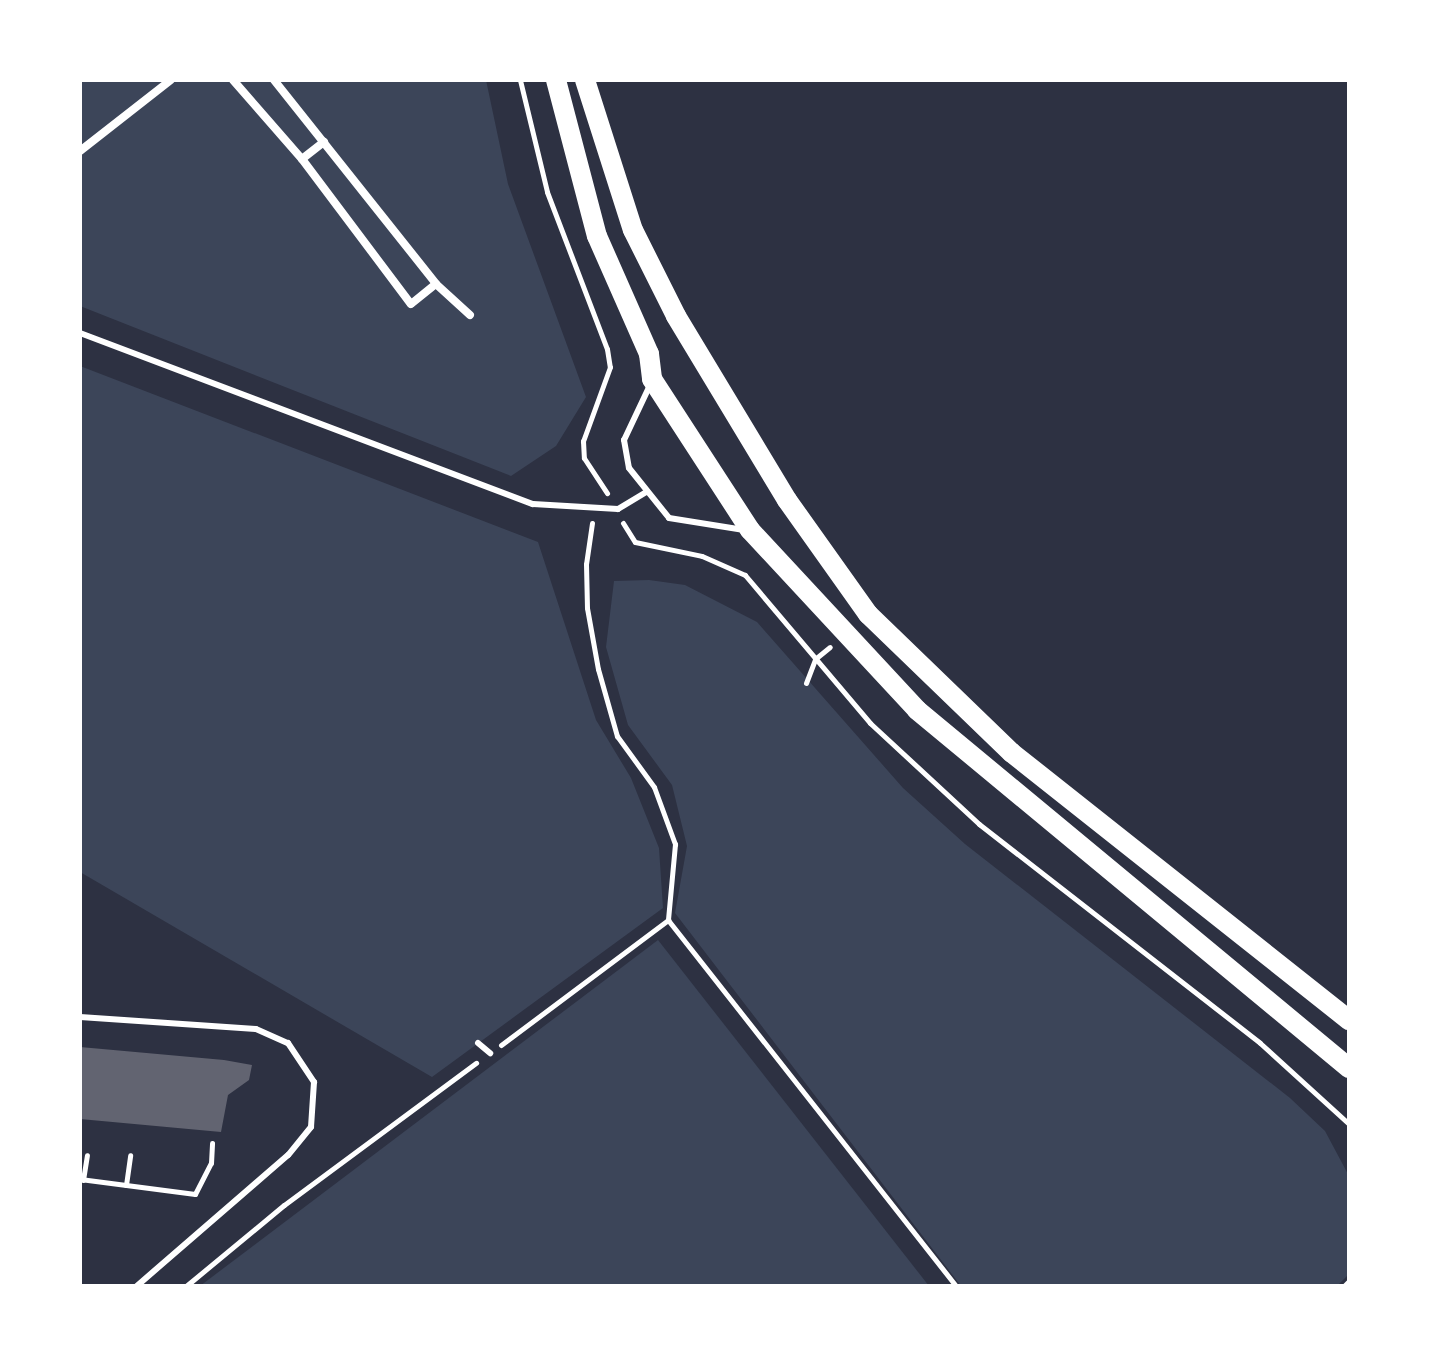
<!DOCTYPE html>
<html>
<head>
<meta charset="utf-8">
<style>
  body { margin:0 }
  #map { position:relative; width:1429px; height:1366px; overflow:hidden; background:#2d3142; font-family:Commissioner,sans-serif }
  div>[style] { position:absolute }
  .green>* { inset:0; background:#3c4559 }
  .building>* { inset:0; background:#626471 }
  .path>* { height:5px; margin:-2.5px; padding:0 2.5px; transform-origin:2.5px; border-radius:2.5px; background:#fff }
  .service>* { height:6px; margin:-3px; padding:0 3px; transform-origin:3px; border-radius:3px; background:#fff }
  .minor>* { height:8px; margin:-4px; padding:0 4px; transform-origin:4px; border-radius:4px; background:#fff }
  .primary>* { height:20px; margin:-10px; padding:0 10px; transform-origin:10px; border-radius:10px; background:#fff }
  span { translate:-50% -50%; white-space:nowrap; text-align:center; line-height:1.15; -webkit-text-stroke:6px #fff; paint-order:stroke }
  .frame { position:absolute; inset:0; border:82px solid #fff; pointer-events:none }
</style>
</head>
<body>
<div id="map">
  <div class="green">
    <i style="clip-path:polygon(80px 80px,486px 80px,508px 184px,586px 397px,556px 446px,511px 476px,80px 306px)"></i>
    <i style="clip-path:polygon(80px 366px,538px 542px,596px 720px,631px 778px,659px 848px,663px 908px,432px 1077px,80px 872px)"></i>
    <i style="clip-path:polygon(649px 580px,685px 585px,757px 622px,903px 788px,965px 844px,1290px 1098px,1325px 1131px,1349px 1176px,1349px 1274px,1337px 1286px,961px 1286px,675px 913px,687px 846px,672px 785px,628px 725px,606px 647px,614px 581px)"></i>
    <i style="clip-path:polygon(658px 940px,929px 1286px,200px 1286px)"></i>
  </div>
  <div class="building">
    <i style="clip-path:polygon(80px 1047px,224px 1060px,252px 1065px,249px 1080px,228px 1095px,221px 1132px,80px 1119px)"></i>
  </div>
  <div class="path">
    <i style="left:520px;top:80px;width:115px;rotate:76.4deg"></i>
    <i style="left:547px;top:192px;width:168px;rotate:69.1deg"></i>
    <i style="left:607px;top:349px;width:18px;rotate:81deg"></i>
    <i style="left:610px;top:367px;width:79px;rotate:110deg"></i>
    <i style="left:583px;top:441px;width:17px;rotate:87deg"></i>
    <i style="left:584px;top:458px;width:42px;rotate:56.7deg"></i>
    <i style="left:592px;top:523px;width:41px;rotate:98.3deg"></i>
    <i style="left:586px;top:564px;width:44px;rotate:88.7deg"></i>
    <i style="left:587px;top:608px;width:62px;rotate:79.8deg"></i>
    <i style="left:598px;top:669px;width:70px;rotate:74.2deg"></i>
    <i style="left:617px;top:736px;width:63px;rotate:54deg"></i>
    <i style="left:654px;top:787px;width:61px;rotate:69.8deg"></i>
    <i style="left:675px;top:844px;width:76px;rotate:95.3deg"></i>
    <i style="left:623px;top:523px;width:22px;rotate:58deg"></i>
    <i style="left:635px;top:542px;width:68px;rotate:11.8deg"></i>
    <i style="left:702px;top:556px;width:47px;rotate:23.8deg"></i>
    <i style="left:745px;top:575px;width:194px;rotate:49.8deg"></i>
    <i style="left:870px;top:723px;width:149px;rotate:42.8deg"></i>
    <i style="left:979px;top:824px;width:356px;rotate:37.9deg"></i>
    <i style="left:1260px;top:1043px;width:120px;rotate:42.3deg"></i>
    <i style="left:806px;top:683px;width:26px;rotate:-69deg"></i>
    <i style="left:815px;top:659px;width:19px;rotate:-39deg"></i>
    <i style="left:501px;top:1045px;width:209px;rotate:-36.8deg"></i>
    <i style="left:668px;top:920px;width:466px;rotate:51.8deg"></i>
    <i style="left:80px;top:1179px;width:116px;rotate:7.4deg"></i>
    <i style="left:195px;top:1194px;width:35px;rotate:-63deg"></i>
    <i style="left:211px;top:1163px;width:20px;rotate:-87deg"></i>
    <i style="left:83px;top:1180px;width:25px;rotate:-81deg"></i>
    <i style="left:126px;top:1185px;width:30px;rotate:-82deg"></i>
    <i style="left:186px;top:1286px;width:127px;rotate:-39.6deg"></i>
    <i style="left:284px;top:1205px;width:239px;rotate:-36.5deg"></i>
    <i style="left:1344px;top:1286px;width:7px;rotate:-45deg"></i>
  </div>
  <div class="service">
    <i style="left:80px;top:333px;width:484px;rotate:20.7deg"></i>
    <i style="left:533px;top:504px;width:85px;rotate:3.4deg"></i>
    <i style="left:618px;top:509px;width:33px;rotate:-31deg"></i>
    <i style="left:651px;top:383px;width:63px;rotate:115.3deg"></i>
    <i style="left:624px;top:440px;width:28px;rotate:80deg"></i>
    <i style="left:629px;top:468px;width:64px;rotate:51.3deg"></i>
    <i style="left:669px;top:518px;width:76px;rotate:9.1deg"></i>
    <i style="left:80px;top:1017px;width:176px;rotate:3.9deg"></i>
    <i style="left:256px;top:1029px;width:35px;rotate:24deg"></i>
    <i style="left:288px;top:1043px;width:47px;rotate:56.3deg"></i>
    <i style="left:314px;top:1082px;width:45px;rotate:93.8deg"></i>
    <i style="left:311px;top:1127px;width:36px;rotate:129deg"></i>
    <i style="left:288px;top:1155px;width:200px;rotate:139.1deg"></i>
    <i style="left:478px;top:1043px;width:16px;rotate:40deg"></i>
  </div>
  <div class="minor">
    <i style="left:233px;top:80px;width:105px;rotate:48.9deg"></i>
    <i style="left:302px;top:159px;width:181px;rotate:53.1deg"></i>
    <i style="left:411px;top:304px;width:32px;rotate:-39deg"></i>
    <i style="left:274px;top:80px;width:260px;rotate:51.5deg"></i>
    <i style="left:436px;top:284px;width:46px;rotate:42.4deg"></i>
    <i style="left:80px;top:151px;width:115px;rotate:-38deg"></i>
    <i style="left:302px;top:159px;width:28px;rotate:-38deg"></i>
  </div>
  <div class="primary">
    <i style="left:556px;top:80px;width:161px;rotate:75.3deg"></i>
    <i style="left:597px;top:236px;width:129px;rotate:66.2deg"></i>
    <i style="left:649px;top:354px;width:25px;rotate:83deg"></i>
    <i style="left:652px;top:379px;width:180px;rotate:57deg"></i>
    <i style="left:750px;top:530px;width:246px;rotate:47.1deg"></i>
    <i style="left:917px;top:710px;width:561px;rotate:39.65deg"></i>
    <i style="left:585px;top:80px;width:157px;rotate:72.3deg"></i>
    <i style="left:633px;top:230px;width:96px;rotate:63.4deg"></i>
    <i style="left:676px;top:316px;width:215px;rotate:58.9deg"></i>
    <i style="left:787px;top:500px;width:140px;rotate:54.6deg"></i>
    <i style="left:868px;top:614px;width:200px;rotate:44deg"></i>
    <i style="left:1012px;top:753px;width:430px;rotate:38.4deg"></i>
  </div>
  <div class="frame"></div>
</div>
</body>
</html>
